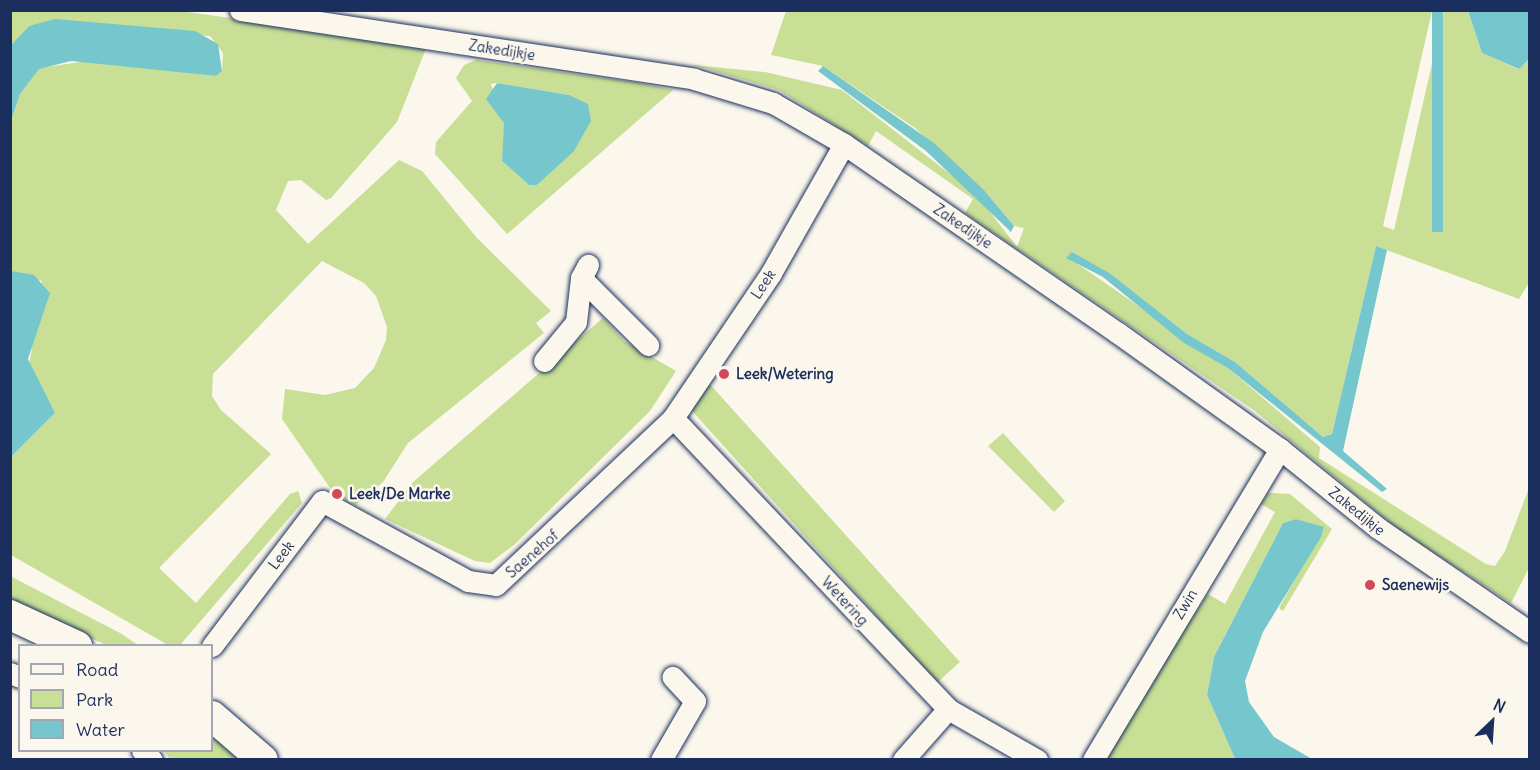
<!DOCTYPE html>
<html>
<head>
<meta charset="utf-8">
<style>
  body { margin:0 }
  #map { position:relative; width:1540px; height:770px; overflow:hidden; background:#fbf7ec; font-family:Delius,sans-serif }
  div>[style] { position:absolute }
  .green>* { inset:0; background:#c8df95; transform-origin:0 0 }
  .water>* { inset:0; background:#76c7cd; transform-origin:0 0 }
  .roads { filter:drop-shadow(0 0 2px #1b2f5e) drop-shadow(0 0 2px #1b2f5e) }
  .street>* { height:21px; margin:-10.5px; padding:0 10.5px; transform-origin:10.5px; border-radius:10.5px; background:#fbf7ec }
  .secondary>* { height:30px; margin:-15px; padding:0 15px; transform-origin:15px; border-radius:15px; background:#fbf7ec }
  .dots>* { width:16px; height:16px; translate:-50% -50%; box-sizing:border-box; border:3px solid #fbf7ec; border-radius:50% }
  span { translate:-50% -50%; white-space:nowrap; text-align:center; line-height:1.15; -webkit-text-stroke:5px #fbf7ec; paint-order:stroke }
  .street-label { font-size:15px; color:#1b2f5e }
  .poi-label { font-size:15px; color:#1b2f5e; font-weight:700 }
  .left { translate:0 -50%; text-align:left }
  .frame { position:absolute; inset:0; border:12px solid #1b2f5e; pointer-events:none }
  .legend { position:absolute; left:18px; top:644px; width:195px; height:108px; box-sizing:border-box; background:#fbf7ec; border:2px solid #a1a7b3; margin:0; padding:8px 10px; list-style:none; font-size:18px; color:#1b2f5e }
  .legend li { display:flex; align-items:center; gap:12px; height:30px }
  .legend b { width:30px; border:2px solid #a1a7b3 }
  .north { position:absolute; left:1462px; top:692px; width:60px; height:60px; -webkit-text-stroke:4px #fbf7ec; paint-order:stroke; rotate:25deg; font-size:16px; font-weight:700; line-height:24px; text-align:center; color:#1b2f5e }
  .north::after { content:''; display:block; margin:auto; width:21px; height:27px; background:#1b2f5e; clip-path:polygon(50% 0,100% 100%,50% 72%,0 100%) }
</style>
</head>
<body>
<div id="map">
  <div class="green">
    <i style="clip-path:polygon(11px 11px,181px 11px,427px 46px,397px 122px,331px 198px,326px 200px,301px 180px,288px 181px,276px 210px,308px 244px,399px 160px,422px 171px,477px 238px,551px 311px,536px 323px,544px 333px,408px 443px,383px 482px,356px 505px,335px 495px,282px 419px,285px 389px,325px 395px,355px 388px,374px 368px,386px 340px,387px 327px,376px 296px,364px 283px,322px 261px,213px 374px,212px 396px,221px 410px,271px 454px,159px 568px,196px 603px,290px 494px,298px 491px,302px 503px,180px 645px,168px 645px,11px 555px,11px 457px,55px 413px,29px 367px,42px 281px,11px 271px,10px 120px,20px 94px,39px 68px,88px 61px,216px 76px,222px 71px,223px 53px,210px 36px,29px 26px,11px 45px)"></i>
    <i style="clip-path:polygon(786px 11px,1432px 11px,1383px 226px,1394px 230px,1444px 11px,1468px 11px,1482px 53px,1518px 69px,1529px 59px,1529px 283px,1519px 299px,1376px 246px,1332px 434px,1323px 437px,1235px 362px,1187px 334px,1111px 274px,1072px 260px,1228px 368px,1320px 447px,1319px 458px,1486px 564px,1495px 566px,1505px 551px,1529px 488px,1529px 568px,1511px 603px,1399px 530px,1255px 411px,965px 213px,973px 199px,876px 131px,868px 146px,779px 90px,694px 65px,765px 72px,842px 90px,977px 195px,1017px 247px,1024px 228px,1014px 226px,984px 190px,915px 128px,823px 66px,771px 55px)"></i>
    <i style="clip-path:polygon(evenodd,476px 60px,639px 83px,673px 90px,507px 234px,435px 154px,436px 142px,472px 101px,456px 78px,464px 65px,476px 60px,497px 83px,569px 95px,538px 185px,529px 185px,502px 161px,506px 129px,491px 84px,497px 83px)"></i>
    <i style="clip-path:polygon(603px 318px,624px 341px,676px 371px,650px 411px,515px 544px,490px 563px,475px 561px,385px 519px,413px 482px)"></i>
    <i style="left:707px;top:381px;width:378px;height:31px;rotate:48deg"></i>
    <i style="clip-path:polygon(1003px 433px,1065px 501px,1054px 512px,988px 446px)"></i>
    <i style="clip-path:polygon(1268px 493px,1290px 494px,1332px 529px,1283px 611px,1279px 608px,1324px 528px,1296px 519px,1283px 523px,1214px 657px,1207px 695px,1235px 759px,1103px 760px,1111px 739px,1208px 594px,1225px 604px,1275px 512px,1261px 504px)"></i>
    <i style="clip-path:polygon(10px 576px,120px 633px,138px 645px,106px 645px,11px 602px)"></i>
    <i style="clip-path:polygon(212px 735px,239px 759px,170px 759px,164px 751px,212px 750px)"></i>
  </div>
  <div class="water">
    <i style="left:1432px;top:11px;width:11px;height:221px"></i>
    <i style="clip-path:polygon(1468px 11px,1529px 11px,1529px 59px,1519px 69px,1482px 53px)"></i>
    <i style="clip-path:polygon(55px 19px,195px 31px,218px 44px,222px 71px,216px 76px,71px 61px,39px 69px,20px 94px,11px 120px,11px 45px,29px 26px)"></i>
    <i style="clip-path:polygon(823px 66px,934px 143px,984px 190px,1014px 226px,1011px 232px,926px 151px,818px 71px)"></i>
    <i style="clip-path:polygon(497px 83px,569px 95px,588px 104px,591px 121px,574px 151px,537px 185px,529px 185px,502px 161px,504px 123px,486px 99px)"></i>
    <i style="clip-path:polygon(1376px 246px,1387px 250px,1343px 451px,1387px 489px,1382px 492px,1228px 368px,1184px 343px,1103px 277px,1066px 258px,1072px 252px,1111px 274px,1187px 334px,1235px 362px,1323px 437px,1332px 434px)"></i>
    <i style="clip-path:polygon(11px 271px,34px 275px,50px 293px,28px 359px,55px 413px,11px 457px)"></i>
    <i style="clip-path:polygon(1296px 519px,1324px 527px,1321px 537px,1263px 632px,1245px 681px,1249px 702px,1274px 737px,1312px 759px,1235px 759px,1207px 695px,1214px 657px,1283px 523px)"></i>
  </div>
  <div class="roads">
    <div class="street">
      <i style="left:240px;top:10px;width:459px;rotate:8.6deg"></i>
      <i style="left:694px;top:79px;width:83px;rotate:16.9deg"></i>
      <i style="left:773px;top:103px;width:82px;rotate:30deg"></i>
      <i style="left:844px;top:144px;width:333px;rotate:34.6deg"></i>
      <i style="left:1118px;top:333px;width:199px;rotate:35.6deg"></i>
      <i style="left:1280px;top:449px;width:126px;rotate:38.9deg"></i>
      <i style="left:1378px;top:528px;width:184px;rotate:34.4deg"></i>
      <i style="left:581px;top:278px;width:95px;rotate:45deg"></i>
      <i style="left:544px;top:361px;width:50px;rotate:-50.6deg"></i>
      <i style="left:576px;top:322px;width:44px;rotate:-83.5deg"></i>
      <i style="left:581px;top:278px;width:15px;rotate:-62deg"></i>
      <i style="left:673px;top:418px;width:400px;rotate:46.6deg"></i>
      <i style="left:948px;top:709px;width:103px;rotate:29.8deg"></i>
      <i style="left:212px;top:646px;width:182px;rotate:-52.8deg"></i>
      <i style="left:322px;top:501px;width:166px;rotate:28.7deg"></i>
      <i style="left:468px;top:581px;width:28px;rotate:8deg"></i>
      <i style="left:496px;top:585px;width:243px;rotate:-43.3deg"></i>
      <i style="left:673px;top:418px;width:175px;rotate:-55.9deg"></i>
      <i style="left:771px;top:273px;width:148px;rotate:-60.5deg"></i>
      <i style="left:10px;top:673px;width:11px;rotate:22deg"></i>
      <i style="left:142px;top:750px;width:14px;rotate:45deg"></i>
      <i style="left:661px;top:760px;width:68px;rotate:-60deg"></i>
      <i style="left:695px;top:701px;width:33px;rotate:-133deg"></i>
      <i style="left:903px;top:760px;width:68px;rotate:-48.6deg"></i>
      <i style="left:1093px;top:760px;width:363px;rotate:-59deg"></i>
    </div>
    <div class="secondary">
      <i style="left:10px;top:615px;width:74px;rotate:24.8deg"></i>
      <i style="left:212px;top:716px;width:67px;rotate:40.8deg"></i>
    </div>
  </div>
  <div class="dots">
    <i style="left:724px;top:374px;background:#d1495b"></i>
    <i style="left:337px;top:494px;background:#d1495b"></i>
    <i style="left:1370px;top:585px;background:#d1495b"></i>
  </div>
  <div class="street-label">
    <span style="left:502px;top:50px;rotate:9deg">Zakedijkje</span>
    <span style="left:963px;top:226px;rotate:34deg">Zakedijkje</span>
    <span style="left:763px;top:284px;rotate:-57deg">Leek</span>
    <span style="left:1357px;top:511px;rotate:39deg">Zakedijkje</span>
    <span style="left:532px;top:554px;rotate:-41deg">Saenehof</span>
    <span style="left:281px;top:555px;rotate:-53deg">Leek</span>
    <span style="left:845px;top:601px;rotate:47deg">Wetering</span>
    <span style="left:1185px;top:604px;rotate:-59deg">Zwin</span>
  </div>
  <div class="poi-label">
    <span class="left" style="left:736px;top:374px">Leek/Wetering</span>
    <span class="left" style="left:349px;top:494px">Leek/De Marke</span>
    <span class="left" style="left:1382px;top:585px">Saenewijs</span>
  </div>
  <div class="frame"></div>
  <ul class="legend">
  <li><b style="height:8px;background:#fbf7ec"></b>Road</li>
  <li><b style="height:16px;background:#c8df95"></b>Park</li>
  <li><b style="height:16px;background:#76c7cd"></b>Water</li>
  </ul>
  <div class="north">N</div>
</div>
</body>
</html>
